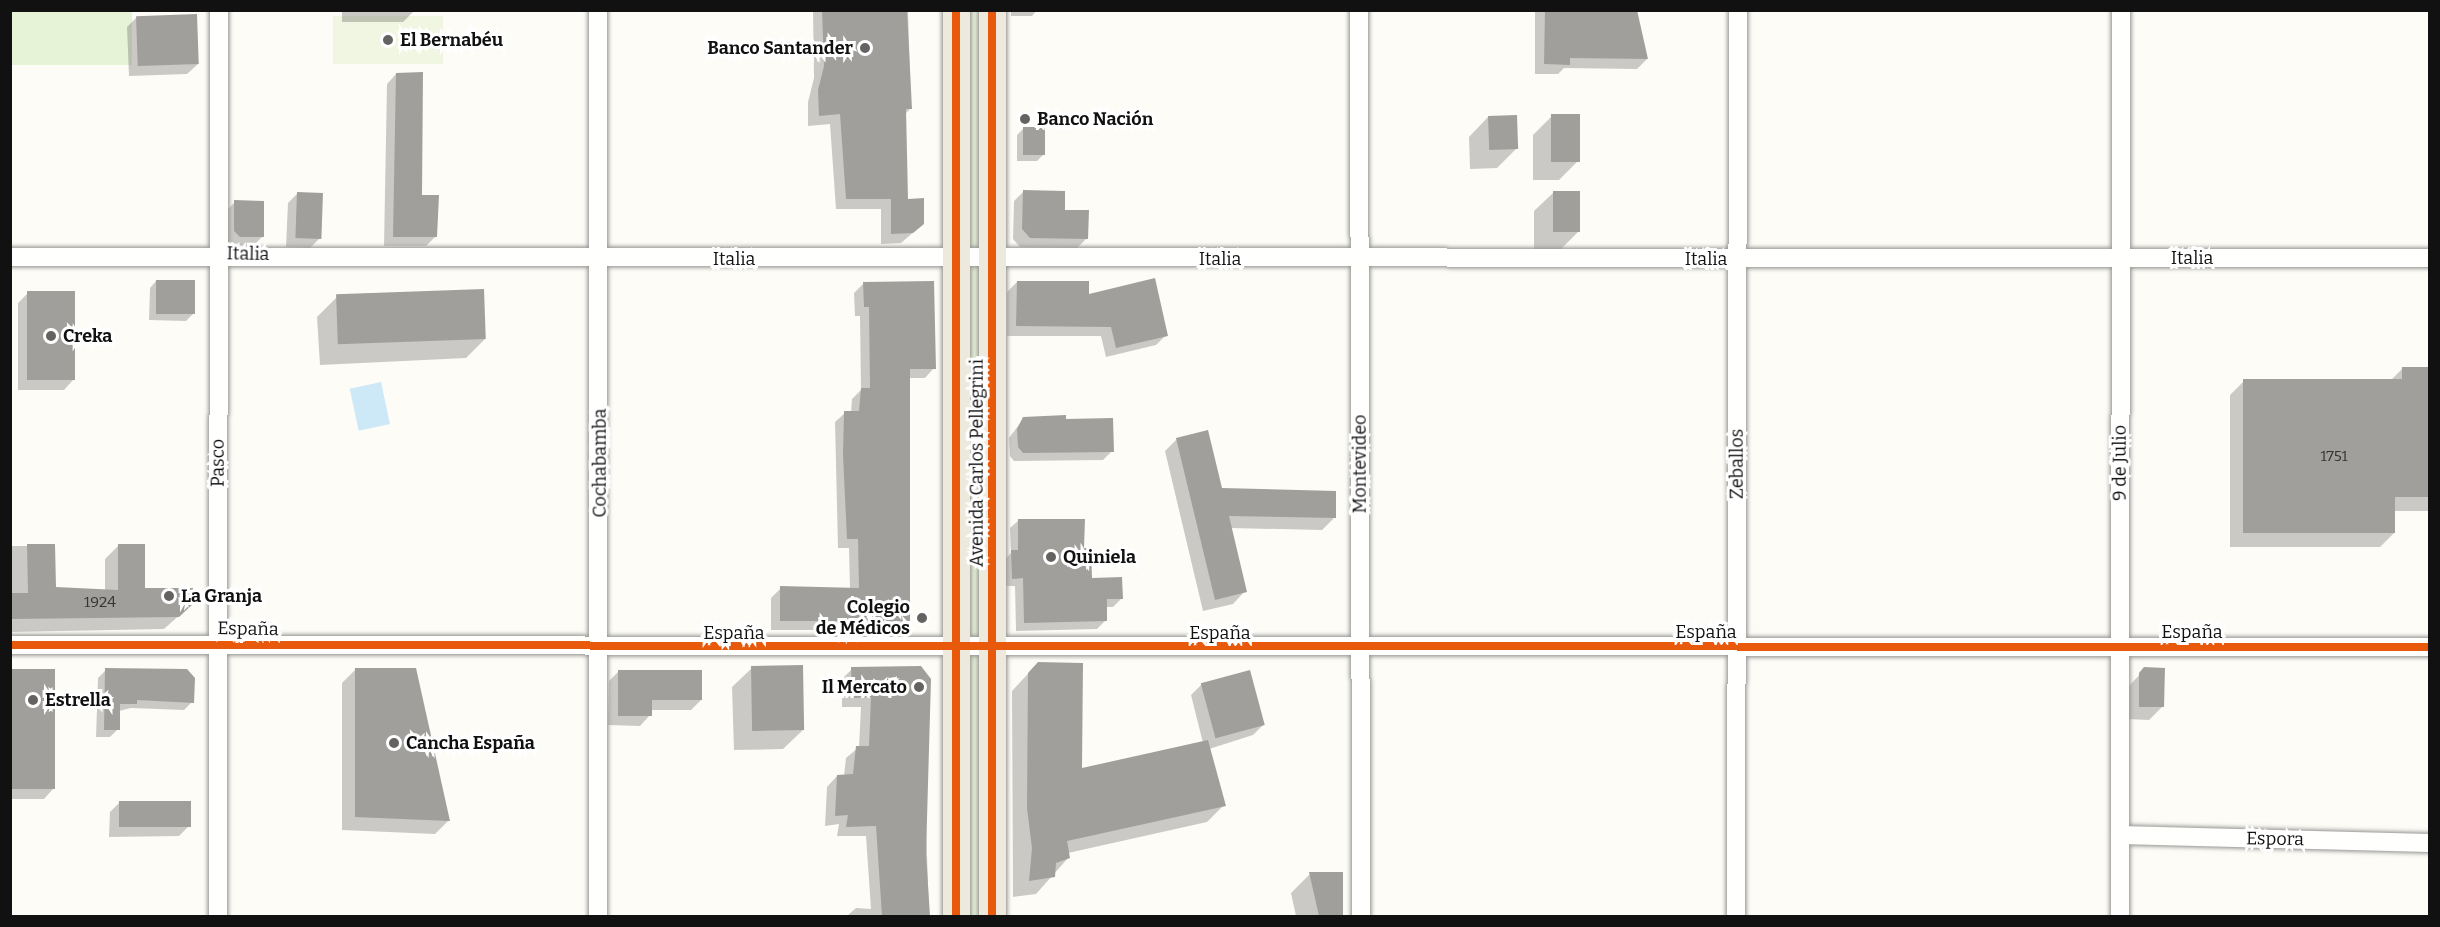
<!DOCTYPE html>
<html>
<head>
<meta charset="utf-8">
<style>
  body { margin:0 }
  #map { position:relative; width:2440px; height:927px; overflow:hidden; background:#fdfcf7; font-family:Bitter,serif }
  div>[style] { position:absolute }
  .green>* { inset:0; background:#e7f3d7; transform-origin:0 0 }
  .pitch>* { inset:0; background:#f0f6e1; transform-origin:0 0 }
  .water>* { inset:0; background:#cde8f7; transform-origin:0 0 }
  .shadow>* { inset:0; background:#0003 }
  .building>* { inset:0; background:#a19f9c; transform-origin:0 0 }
  .roads { filter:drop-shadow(0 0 2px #979795) drop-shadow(0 0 2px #979795) }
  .minor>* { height:18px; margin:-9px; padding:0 9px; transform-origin:9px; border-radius:9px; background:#fffffe }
  .primary>* { height:27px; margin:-13.5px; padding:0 13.5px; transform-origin:13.5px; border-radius:13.5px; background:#ede9dc }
  .cycleway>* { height:8px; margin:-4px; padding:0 4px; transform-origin:4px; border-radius:4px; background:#e8590c }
  .dots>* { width:16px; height:16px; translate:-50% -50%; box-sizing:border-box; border:3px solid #fff; border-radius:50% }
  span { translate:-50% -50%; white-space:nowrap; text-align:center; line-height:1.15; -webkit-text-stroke:6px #fff; paint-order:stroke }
  .number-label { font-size:15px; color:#353434 }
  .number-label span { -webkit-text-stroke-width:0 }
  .poi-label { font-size:18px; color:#111; font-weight:700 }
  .left { translate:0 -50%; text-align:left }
  .right { translate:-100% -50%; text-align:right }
  .street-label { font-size:18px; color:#111 }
  .frame { position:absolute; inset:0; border:12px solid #111; pointer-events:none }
</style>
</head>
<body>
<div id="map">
  <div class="green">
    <i style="left:992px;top:10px;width:906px;height:36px;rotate:90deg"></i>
    <i style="left:10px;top:11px;width:122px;height:54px"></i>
  </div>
  <div class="pitch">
    <i style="left:443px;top:16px;width:48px;height:110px;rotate:90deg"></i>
  </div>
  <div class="water">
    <i style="left:381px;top:382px;width:43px;height:32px;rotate:78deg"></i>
  </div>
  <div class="shadow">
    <i style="clip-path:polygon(342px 10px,415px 10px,403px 22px,342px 22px)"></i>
    <i style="clip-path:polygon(813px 10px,908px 10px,911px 108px,904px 115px,907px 200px,923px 224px,901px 243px,881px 244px,881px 209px,836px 209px,830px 124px,808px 126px,808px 102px,814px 78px)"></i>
    <i style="clip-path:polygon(1011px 10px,1037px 10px,1032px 16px,1011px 16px)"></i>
    <i style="clip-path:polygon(1535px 10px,1636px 10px,1647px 59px,1637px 69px,1564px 68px,1558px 74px,1535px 74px)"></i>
    <i style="clip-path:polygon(137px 17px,198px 64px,187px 74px,129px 76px,127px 27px)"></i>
    <i style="clip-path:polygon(396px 74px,420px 196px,436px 236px,426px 246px,384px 246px,387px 84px)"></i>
    <i style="clip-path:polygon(1552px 116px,1578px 161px,1559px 180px,1533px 180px,1533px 135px)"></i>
    <i style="clip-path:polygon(1488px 117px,1516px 149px,1497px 168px,1470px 169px,1469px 137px)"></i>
    <i style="clip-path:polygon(1023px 129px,1043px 155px,1037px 161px,1017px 161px,1017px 135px)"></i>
    <i style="clip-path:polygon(1024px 191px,1064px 211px,1087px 238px,1077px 248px,1020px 247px,1013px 239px,1014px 201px)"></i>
    <i style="clip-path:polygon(1554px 192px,1578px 232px,1559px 251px,1534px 251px,1534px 211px)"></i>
    <i style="clip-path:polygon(298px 193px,320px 238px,310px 248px,286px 247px,288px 203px)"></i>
    <i style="clip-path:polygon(235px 202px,262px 237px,252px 247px,230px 247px,225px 241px,225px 212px)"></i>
    <i style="clip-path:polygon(156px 281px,193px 314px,186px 321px,149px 320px,150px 288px)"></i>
    <i style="clip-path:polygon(1017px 282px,1087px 296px,1166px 335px,1156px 345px,1106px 357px,1101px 336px,1007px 336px,1007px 292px)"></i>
    <i style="clip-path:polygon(864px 283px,934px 368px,925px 378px,909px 378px,908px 620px,899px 630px,771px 630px,771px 598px,781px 588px,850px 589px,849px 548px,838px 548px,835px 422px,845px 413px,851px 413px,852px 399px,861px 390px,860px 316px,855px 316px,854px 293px)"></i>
    <i style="clip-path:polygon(28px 293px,74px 379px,64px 390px,18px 390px,18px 303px)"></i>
    <i style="clip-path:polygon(337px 297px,485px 339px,466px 358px,320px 365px,317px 317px)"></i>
    <i style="clip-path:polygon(2402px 369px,2430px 369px,2430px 511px,2394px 511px,2394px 533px,2380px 547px,2230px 547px,2230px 395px,2244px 381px,2391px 380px)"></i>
    <i style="clip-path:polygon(1024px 418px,1111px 420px,1112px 451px,1103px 460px,1014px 461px,1010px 456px,1009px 438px)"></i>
    <i style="clip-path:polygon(1177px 439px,1221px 490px,1334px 518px,1322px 530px,1230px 528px,1245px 591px,1233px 604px,1203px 611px,1165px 451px)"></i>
    <i style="clip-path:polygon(1019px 520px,1083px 550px,1090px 580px,1121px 599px,1113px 607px,1105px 607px,1105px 621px,1097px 629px,1016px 631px,1015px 586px,1005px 586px,1004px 560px,1011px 553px,1010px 528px)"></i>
    <i style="clip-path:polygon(10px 546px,53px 546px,54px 589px,105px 591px,105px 559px,118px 546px,144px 590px,192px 604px,164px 629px,10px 632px)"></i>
    <i style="clip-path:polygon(1038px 663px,1080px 770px,1203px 743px,1191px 695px,1201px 685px,1249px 672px,1263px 725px,1253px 735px,1209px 749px,1224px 805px,1207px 822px,1068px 853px,1069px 857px,1036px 894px,1013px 897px,1012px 691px)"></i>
    <i style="clip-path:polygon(921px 667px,929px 916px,847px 916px,856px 908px,871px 909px,866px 836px,837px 836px,839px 824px,825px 826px,827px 787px,837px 776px,844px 776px,846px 758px,859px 747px,861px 707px,842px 707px,842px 679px,852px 669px)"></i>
    <i style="clip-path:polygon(752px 668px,803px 730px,783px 749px,734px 750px,732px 687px)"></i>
    <i style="clip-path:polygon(356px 669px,449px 820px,435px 834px,342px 830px,342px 683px)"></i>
    <i style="clip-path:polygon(2145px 669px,2162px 707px,2149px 720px,2126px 719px,2127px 688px)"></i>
    <i style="clip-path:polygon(106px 670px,192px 702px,184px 710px,131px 708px,119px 711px,118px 729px,110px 737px,96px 737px,98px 678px)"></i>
    <i style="clip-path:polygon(10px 671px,53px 789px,44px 799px,10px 799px)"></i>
    <i style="clip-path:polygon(619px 671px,701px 700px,691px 710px,650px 710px,650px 715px,640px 726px,608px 725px,609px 681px)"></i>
    <i style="clip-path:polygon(120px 802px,189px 826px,179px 836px,109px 837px,110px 812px)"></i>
    <i style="clip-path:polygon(1310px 874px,1341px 874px,1341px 916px,1296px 916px,1291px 893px)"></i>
  </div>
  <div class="building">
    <i style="clip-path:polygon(822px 10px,907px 10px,912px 109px,906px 109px,908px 199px,924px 198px,924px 224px,913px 233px,891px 234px,891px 199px,846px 199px,840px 114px,819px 116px,818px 90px,824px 66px)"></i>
    <i style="clip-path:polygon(1545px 10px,1637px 10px,1648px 59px,1570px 58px,1570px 65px,1544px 64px)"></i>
    <i style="left:197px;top:14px;width:50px;height:61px;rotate:88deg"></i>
    <i style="clip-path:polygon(423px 72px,422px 195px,439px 195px,437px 237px,393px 237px,396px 73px)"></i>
    <i style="left:1551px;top:114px;width:29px;height:48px"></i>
    <i style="left:1517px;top:115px;width:34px;height:29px;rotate:88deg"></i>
    <i style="left:1023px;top:127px;width:22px;height:28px"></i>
    <i style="clip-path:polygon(1023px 190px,1065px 191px,1065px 210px,1089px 210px,1088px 239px,1030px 238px,1022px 229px)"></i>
    <i style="left:1553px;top:191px;width:27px;height:41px"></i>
    <i style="left:297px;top:192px;width:26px;height:46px;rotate:2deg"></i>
    <i style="clip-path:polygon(234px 200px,264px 201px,264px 237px,240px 237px,234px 231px)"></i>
    <i style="clip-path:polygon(1155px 278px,1168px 336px,1116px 348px,1111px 327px,1016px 326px,1017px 281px,1089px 281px,1089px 294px)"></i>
    <i style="left:156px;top:280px;width:39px;height:34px"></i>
    <i style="clip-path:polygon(934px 281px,936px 369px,910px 369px,910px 621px,780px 621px,780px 586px,859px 588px,858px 539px,847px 539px,843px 455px,844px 411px,859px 411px,861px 388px,870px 388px,869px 307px,864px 307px,863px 282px)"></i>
    <i style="left:484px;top:289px;width:50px;height:148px;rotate:88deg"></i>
    <i style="left:27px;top:291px;width:48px;height:89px"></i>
    <i style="clip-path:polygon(2402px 367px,2430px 367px,2430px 497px,2395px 497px,2395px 533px,2243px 533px,2243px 379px,2402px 379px)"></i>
    <i style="clip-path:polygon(1066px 415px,1066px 419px,1113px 418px,1114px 452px,1023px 453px,1018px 447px,1017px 429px,1023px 417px)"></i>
    <i style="clip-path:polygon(1208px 430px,1222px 488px,1336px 491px,1336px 518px,1229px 516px,1247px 592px,1215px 600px,1176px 438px)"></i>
    <i style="clip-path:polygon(1018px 519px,1085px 519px,1084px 548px,1091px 548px,1092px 578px,1122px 577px,1123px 599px,1107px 599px,1107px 621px,1024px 623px,1023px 578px,1012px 579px,1011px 550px,1018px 550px)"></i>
    <i style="clip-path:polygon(27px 544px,55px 544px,56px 587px,118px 590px,118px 544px,145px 544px,145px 588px,193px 588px,193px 604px,179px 617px,10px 619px,10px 593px,28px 593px)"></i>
    <i style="clip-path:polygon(1038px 662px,1083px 663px,1082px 768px,1208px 740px,1226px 806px,1067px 841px,1070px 858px,1056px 863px,1055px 877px,1029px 881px,1032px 848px,1027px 808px,1028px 673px)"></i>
    <i style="left:803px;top:665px;width:65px;height:52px;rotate:89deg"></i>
    <i style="clip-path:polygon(921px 666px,931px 679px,926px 854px,930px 916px,882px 916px,876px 826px,846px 827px,848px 815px,835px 816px,837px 775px,853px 774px,856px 746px,869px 746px,871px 697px,852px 698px,851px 667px)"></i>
    <i style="clip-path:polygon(2144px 667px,2165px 668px,2164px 707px,2139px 707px,2139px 673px)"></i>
    <i style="clip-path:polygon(105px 668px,187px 669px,195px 678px,194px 703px,137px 700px,137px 704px,120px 704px,120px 730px,104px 730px)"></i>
    <i style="clip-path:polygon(355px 668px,416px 668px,450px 821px,355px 817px)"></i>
    <i style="left:10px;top:669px;width:45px;height:120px"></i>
    <i style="clip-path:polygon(618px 670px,702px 670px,702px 700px,652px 700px,652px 716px,618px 716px)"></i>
    <i style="left:1250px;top:670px;width:57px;height:51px;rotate:75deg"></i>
    <i style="left:119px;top:801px;width:72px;height:26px"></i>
    <i style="clip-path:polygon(1309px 872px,1343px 872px,1343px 916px,1319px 916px)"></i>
  </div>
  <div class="roads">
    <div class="minor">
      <i style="left:598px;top:10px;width:906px;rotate:90deg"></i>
      <i style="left:1359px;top:10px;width:906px;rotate:89.87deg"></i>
      <i style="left:10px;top:257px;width:2420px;rotate:0.02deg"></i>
      <i style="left:10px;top:645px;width:2420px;rotate:0.05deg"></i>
      <i style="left:2120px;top:835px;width:310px;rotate:1.5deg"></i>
      <i style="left:218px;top:916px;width:906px;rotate:-89.94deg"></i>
      <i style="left:1736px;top:916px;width:906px;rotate:-89.87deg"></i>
      <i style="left:2120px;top:916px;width:906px;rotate:-89.94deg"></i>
    </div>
    <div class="primary">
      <i style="left:956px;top:916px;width:906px;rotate:-90deg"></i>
      <i style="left:992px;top:916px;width:906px;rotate:-90deg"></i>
    </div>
  </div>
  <div class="cycleway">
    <i style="left:10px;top:645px;width:2420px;rotate:0.05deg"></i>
    <i style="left:956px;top:916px;width:906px;rotate:-90deg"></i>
    <i style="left:992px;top:916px;width:906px;rotate:-90deg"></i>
  </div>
  <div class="dots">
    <i style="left:388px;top:40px;background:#646362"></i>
    <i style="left:865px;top:48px;background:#646362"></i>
    <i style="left:1025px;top:119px;background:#646362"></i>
    <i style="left:51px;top:336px;background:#646362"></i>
    <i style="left:1051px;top:557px;background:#646362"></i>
    <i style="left:169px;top:596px;background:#646362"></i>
    <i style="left:922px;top:618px;background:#646362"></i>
    <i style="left:919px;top:687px;background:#646362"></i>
    <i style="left:33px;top:700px;background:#646362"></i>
    <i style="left:394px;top:743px;background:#646362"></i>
  </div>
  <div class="number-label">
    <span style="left:2334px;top:457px">1751</span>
    <span style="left:100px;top:603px">1924</span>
  </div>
  <div class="poi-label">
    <span class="left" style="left:400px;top:40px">El Bernabéu</span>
    <span class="right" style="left:853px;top:48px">Banco Santander</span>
    <span class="left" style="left:1037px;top:119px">Banco Nación</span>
    <span class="left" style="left:63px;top:336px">Creka</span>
    <span class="left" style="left:1063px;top:557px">Quiniela</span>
    <span class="left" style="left:181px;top:596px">La Granja</span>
    <span class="right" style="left:910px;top:618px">Colegio<br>de Médicos</span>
    <span class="right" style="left:907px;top:687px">Il Mercato</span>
    <span class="left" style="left:45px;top:700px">Estrella</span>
    <span class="left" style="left:406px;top:743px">Cancha España</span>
  </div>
  <div class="street-label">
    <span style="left:248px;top:254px;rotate:1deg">Italia</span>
    <span style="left:2192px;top:258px">Italia</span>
    <span style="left:734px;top:259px">Italia</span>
    <span style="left:1220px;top:259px">Italia</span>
    <span style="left:1706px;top:259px">Italia</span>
    <span style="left:218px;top:463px;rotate:-90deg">Pasco</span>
    <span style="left:600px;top:463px;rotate:-90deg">Cochabamba</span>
    <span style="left:977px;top:463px;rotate:-90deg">Avenida Carlos Pellegrini</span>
    <span style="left:2120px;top:463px;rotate:-90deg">9 de Julio</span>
    <span style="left:1360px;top:464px;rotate:-90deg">Montevideo</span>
    <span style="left:1737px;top:464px;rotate:-90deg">Zeballos</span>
    <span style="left:248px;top:629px;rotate:1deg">España</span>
    <span style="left:1706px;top:632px">España</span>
    <span style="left:2192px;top:632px">España</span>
    <span style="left:734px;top:633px">España</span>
    <span style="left:1220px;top:633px">España</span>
    <span style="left:2275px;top:839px;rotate:1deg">Espora</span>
  </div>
  <div class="frame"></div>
</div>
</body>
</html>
